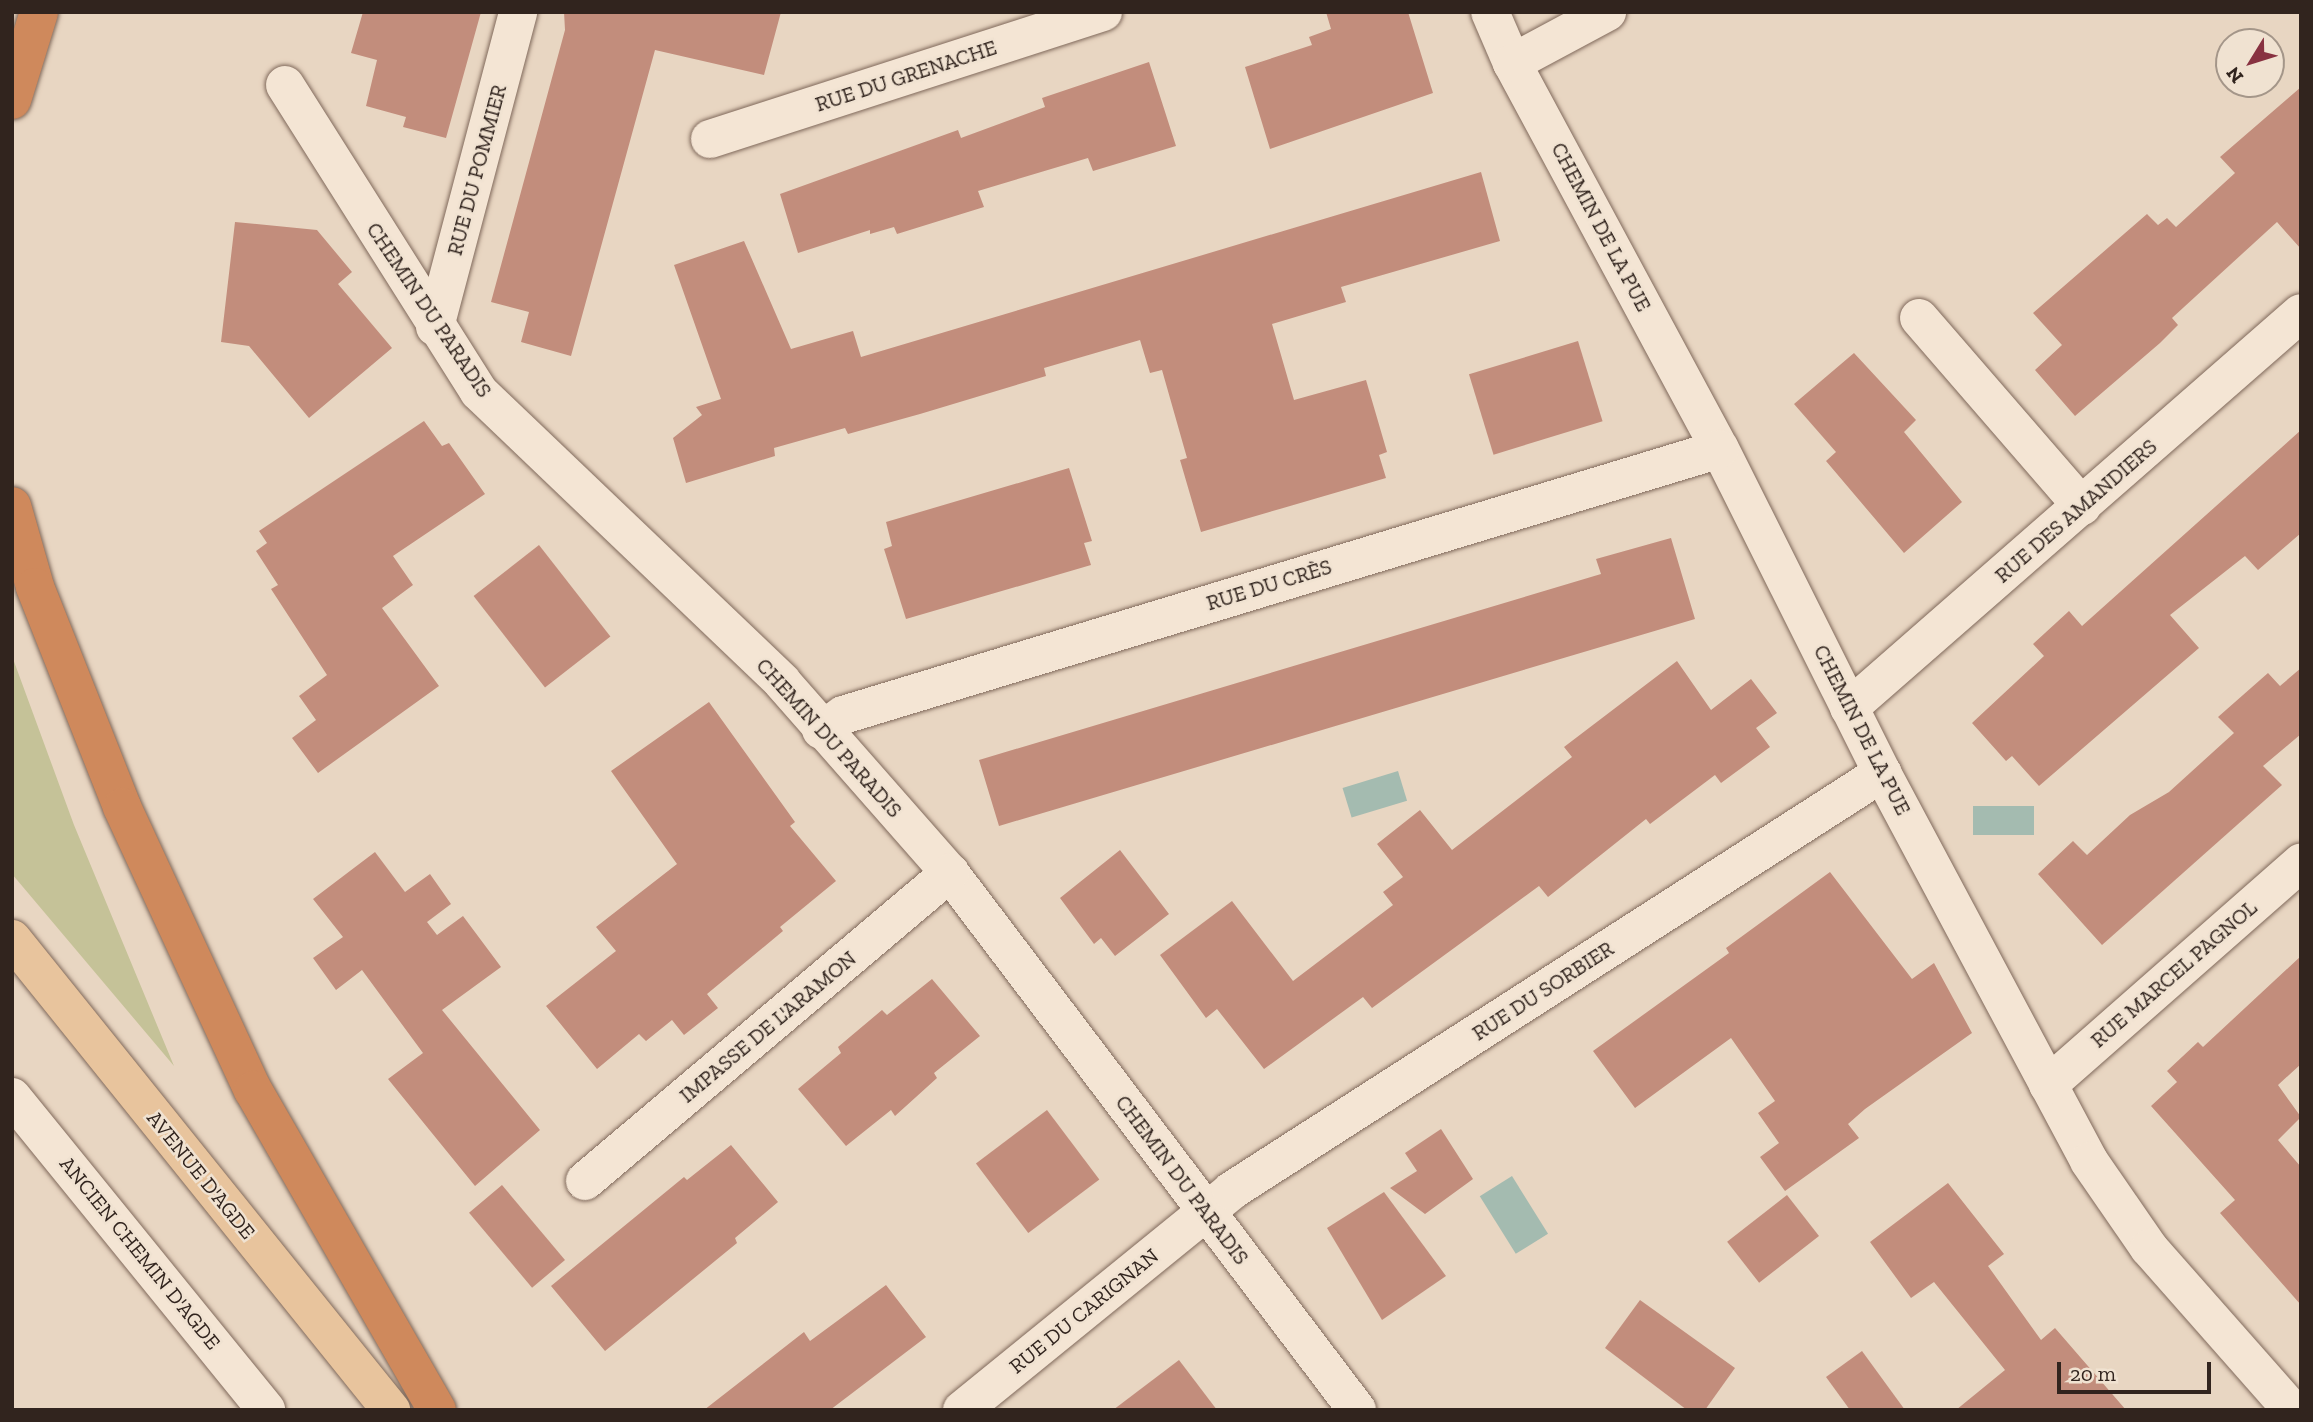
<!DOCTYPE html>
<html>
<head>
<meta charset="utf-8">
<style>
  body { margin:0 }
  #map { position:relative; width:2313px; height:1422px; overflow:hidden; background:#e8d6c2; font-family:"Zilla Slab",serif }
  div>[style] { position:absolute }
  .green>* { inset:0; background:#c5c298 }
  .water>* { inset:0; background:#a4bbb0; transform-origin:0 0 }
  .building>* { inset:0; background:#c28d7c; transform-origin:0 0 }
  .roads { filter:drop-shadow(0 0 2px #80695b) drop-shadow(0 0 2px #80695b) }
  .minor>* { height:38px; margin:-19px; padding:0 19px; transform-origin:19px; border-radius:19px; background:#f4e5d4 }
  .major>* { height:38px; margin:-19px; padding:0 19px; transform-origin:19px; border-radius:19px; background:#e8c49d }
  .highway>* { height:38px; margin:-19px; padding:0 19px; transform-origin:19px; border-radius:19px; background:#cf895c }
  span { translate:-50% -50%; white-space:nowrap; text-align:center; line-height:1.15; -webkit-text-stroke:5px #f0e2d1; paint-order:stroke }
  .street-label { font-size:21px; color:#31241e }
  .frame { position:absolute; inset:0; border:14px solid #31241e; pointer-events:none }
  .north { position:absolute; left:2215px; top:28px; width:70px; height:70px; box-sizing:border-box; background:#f0e2d1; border:2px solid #a49689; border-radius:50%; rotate:232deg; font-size:19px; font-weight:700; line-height:28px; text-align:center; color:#31241e }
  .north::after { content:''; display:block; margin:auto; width:24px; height:32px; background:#883241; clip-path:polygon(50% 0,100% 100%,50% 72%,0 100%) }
  .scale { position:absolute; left:2057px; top:1362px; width:154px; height:32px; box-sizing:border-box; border:4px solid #31241e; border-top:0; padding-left:9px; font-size:21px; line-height:24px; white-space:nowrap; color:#31241e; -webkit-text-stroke:5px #f0e2d1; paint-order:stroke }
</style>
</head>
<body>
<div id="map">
  <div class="green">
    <i style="clip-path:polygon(12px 656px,74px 825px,174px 1066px,12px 874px)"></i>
  </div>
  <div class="water">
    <i style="left:1398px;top:771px;width:31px;height:58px;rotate:73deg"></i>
    <i style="left:1973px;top:806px;width:61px;height:29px"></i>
    <i style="left:1512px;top:1176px;width:68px;height:38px;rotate:58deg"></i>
  </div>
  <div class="building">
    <i style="clip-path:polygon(363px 12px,481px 12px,446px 138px,403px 127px,406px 117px,366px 106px,377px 60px,351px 53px)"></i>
    <i style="clip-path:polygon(564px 12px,781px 12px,764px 75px,655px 50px,571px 356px,521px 342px,529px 312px,491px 302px,565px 30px)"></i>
    <i style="clip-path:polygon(1326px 12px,1408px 12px,1433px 93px,1270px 149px,1245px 67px,1312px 45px,1309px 37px,1331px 29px)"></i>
    <i style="clip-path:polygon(1149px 62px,1176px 146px,1093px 171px,1088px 158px,978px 191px,984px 207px,897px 234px,894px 227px,870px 234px,870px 230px,798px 253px,780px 194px,958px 130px,961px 138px,1045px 107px,1042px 98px)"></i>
    <i style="clip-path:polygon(2301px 87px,2301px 249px,2277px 222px,2172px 318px,2178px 325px,2160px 343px,2075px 416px,2035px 370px,2062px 345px,2033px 313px,2147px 214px,2158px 225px,2167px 218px,2176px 227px,2235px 173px,2220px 157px)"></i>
    <i style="clip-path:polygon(1481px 172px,1500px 241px,1341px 287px,1346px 302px,1272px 324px,1294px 400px,1366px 380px,1387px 452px,1379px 455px,1386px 478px,1201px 532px,1180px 460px,1187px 458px,1162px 370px,1150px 373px,1140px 340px,1044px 368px,1046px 376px,920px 414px,848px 434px,845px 428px,774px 448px,775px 456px,686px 483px,673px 438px,702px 415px,696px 407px,721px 399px,674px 265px,744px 241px,791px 349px,853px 331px,861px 357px)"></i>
    <i style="clip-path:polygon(235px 222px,317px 230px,352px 272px,338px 284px,392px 348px,309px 418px,249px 346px,221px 342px)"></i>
    <i style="left:1578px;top:341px;width:84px;height:114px;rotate:73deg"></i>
    <i style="clip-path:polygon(1854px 353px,1916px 420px,1904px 432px,1962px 502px,1904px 553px,1826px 461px,1836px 452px,1794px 404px)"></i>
    <i style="clip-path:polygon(424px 421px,442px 446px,449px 443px,485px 494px,393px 556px,413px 585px,382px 608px,439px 686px,318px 773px,292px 738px,316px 720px,299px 696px,327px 675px,271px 589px,278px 585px,256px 551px,267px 543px,259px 531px)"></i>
    <i style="clip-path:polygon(2301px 430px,2301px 533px,2258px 570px,2245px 556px,2170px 615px,2199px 648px,2039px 786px,2012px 756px,2006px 761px,1972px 723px,2044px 656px,2033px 644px,2069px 611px,2082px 626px)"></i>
    <i style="clip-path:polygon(1069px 468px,1092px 541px,1084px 543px,1091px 565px,906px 619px,884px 549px,892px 546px,886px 522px)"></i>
    <i style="clip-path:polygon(1671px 538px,1695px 619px,999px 826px,979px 760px,1601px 574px,1596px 559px)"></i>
    <i style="left:539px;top:545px;width:116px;height:83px;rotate:52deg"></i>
    <i style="clip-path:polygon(1677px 661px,1711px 710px,1751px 679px,1777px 713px,1756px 728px,1770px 747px,1721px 783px,1715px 775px,1650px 824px,1646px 819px,1548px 897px,1539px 886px,1372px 1008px,1363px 997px,1264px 1069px,1217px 1009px,1206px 1018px,1160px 955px,1232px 901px,1293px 981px,1393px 905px,1383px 892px,1403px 877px,1377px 844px,1420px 810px,1452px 850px,1572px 757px,1564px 747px)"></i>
    <i style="clip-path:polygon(2301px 668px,2301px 734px,2263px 766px,2282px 785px,2102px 945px,2038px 874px,2073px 841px,2087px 855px,2130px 815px,2169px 792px,2234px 733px,2218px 717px,2268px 673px,2280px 686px)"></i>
    <i style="clip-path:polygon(709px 702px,795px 822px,790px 826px,836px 881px,780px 927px,783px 931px,707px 994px,718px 1008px,684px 1035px,672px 1020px,646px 1041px,639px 1034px,597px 1069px,546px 1006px,616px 951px,596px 927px,677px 864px,611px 771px)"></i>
    <i style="clip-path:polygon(1120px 850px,1169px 914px,1115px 956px,1101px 938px,1094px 944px,1060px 898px)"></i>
    <i style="clip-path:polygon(375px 852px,405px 892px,430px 874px,451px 904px,427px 922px,437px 935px,463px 916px,501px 967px,442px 1010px,540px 1130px,475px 1186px,388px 1079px,423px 1053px,362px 970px,336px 990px,313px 958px,343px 937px,313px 899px)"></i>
    <i style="clip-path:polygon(1830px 872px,1912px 979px,1934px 963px,1972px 1033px,1865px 1109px,1848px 1124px,1859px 1138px,1785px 1191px,1760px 1157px,1779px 1143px,1758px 1113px,1775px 1101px,1731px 1038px,1635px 1108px,1593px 1051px,1729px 953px,1726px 948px)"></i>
    <i style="clip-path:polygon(2301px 956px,2301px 1064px,2278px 1085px,2301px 1117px,2278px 1140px,2301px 1167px,2301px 1305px,2220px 1213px,2235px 1200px,2151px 1106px,2177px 1082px,2167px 1071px,2198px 1042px,2203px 1047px)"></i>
    <i style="clip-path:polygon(932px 979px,980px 1036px,934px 1073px,937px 1078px,895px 1116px,891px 1110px,846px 1146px,798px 1089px,841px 1053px,838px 1047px,882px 1010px,887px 1015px)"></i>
    <i style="left:1047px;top:1110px;width:87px;height:89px;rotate:53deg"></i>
    <i style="clip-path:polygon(1441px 1129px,1473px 1179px,1425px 1214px,1390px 1188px,1417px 1171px,1405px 1153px)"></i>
    <i style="clip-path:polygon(731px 1145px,778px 1202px,735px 1238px,737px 1243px,605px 1351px,551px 1286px,684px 1177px,687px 1180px)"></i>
    <i style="clip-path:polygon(1948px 1183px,2004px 1254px,1988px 1266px,2041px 1340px,2055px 1328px,2126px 1410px,1956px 1410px,2005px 1370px,1934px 1282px,1911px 1298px,1870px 1242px)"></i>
    <i style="left:502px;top:1185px;width:98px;height:43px;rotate:50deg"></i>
    <i style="clip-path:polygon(1384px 1192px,1446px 1276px,1382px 1320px,1327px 1228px)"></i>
    <i style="left:1787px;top:1195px;width:52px;height:76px;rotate:52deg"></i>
    <i style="clip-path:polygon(886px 1285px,926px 1337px,830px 1410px,704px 1410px,804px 1332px,810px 1341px)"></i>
    <i style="clip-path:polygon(1640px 1300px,1735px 1368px,1705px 1410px,1687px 1410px,1605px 1348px)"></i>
    <i style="clip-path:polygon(1862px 1351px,1905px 1410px,1850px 1410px,1826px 1377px)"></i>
    <i style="clip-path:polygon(1179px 1360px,1217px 1410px,1113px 1410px)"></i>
  </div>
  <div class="roads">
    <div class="minor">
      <i style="left:1490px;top:12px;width:56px;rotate:66.7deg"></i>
      <i style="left:1512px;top:63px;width:438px;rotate:61.7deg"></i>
      <i style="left:1720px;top:449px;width:362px;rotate:63.4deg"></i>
      <i style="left:1882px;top:773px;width:440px;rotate:61.9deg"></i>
      <i style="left:2089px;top:1161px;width:106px;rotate:55.4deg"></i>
      <i style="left:2149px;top:1248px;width:216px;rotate:48.6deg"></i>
      <i style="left:1512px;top:63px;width:108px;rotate:-28.2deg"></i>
      <i style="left:285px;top:85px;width:363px;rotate:57.7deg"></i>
      <i style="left:479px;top:392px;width:419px;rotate:43.7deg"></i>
      <i style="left:782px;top:682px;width:254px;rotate:48.7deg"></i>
      <i style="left:950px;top:873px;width:674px;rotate:52.84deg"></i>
      <i style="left:710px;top:139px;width:413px;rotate:-17.9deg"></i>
      <i style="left:1919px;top:318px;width:249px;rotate:49.1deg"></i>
      <i style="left:435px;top:327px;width:326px;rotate:-75.2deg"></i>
      <i style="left:1849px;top:708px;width:600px;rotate:-41.15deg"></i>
      <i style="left:821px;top:730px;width:27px;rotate:-34deg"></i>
      <i style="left:843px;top:715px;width:916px;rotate:-16.87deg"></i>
      <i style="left:2048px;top:1085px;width:337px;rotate:-41.3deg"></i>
      <i style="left:12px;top:1097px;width:403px;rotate:50.9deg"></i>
      <i style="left:585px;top:1181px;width:478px;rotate:-40.2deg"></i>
      <i style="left:962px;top:1410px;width:347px;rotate:-39.1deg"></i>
      <i style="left:1231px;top:1191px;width:774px;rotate:-32.7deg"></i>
    </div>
    <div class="major">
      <i style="left:12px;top:939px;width:605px;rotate:51.18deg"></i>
    </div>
    <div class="highway">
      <i style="left:12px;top:100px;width:92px;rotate:-72.9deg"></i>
      <i style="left:12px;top:506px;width:84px;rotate:74.1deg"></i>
      <i style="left:35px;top:587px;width:237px;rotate:68.4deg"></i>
      <i style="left:122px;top:807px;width:312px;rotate:65.2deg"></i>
      <i style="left:253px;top:1090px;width:369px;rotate:60.1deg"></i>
    </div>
  </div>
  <div class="street-label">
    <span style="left:906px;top:76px;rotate:-18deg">RUE DU GRENACHE</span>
    <span style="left:477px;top:170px;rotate:-75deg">RUE DU POMMIER</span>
    <span style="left:1601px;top:227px;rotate:62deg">CHEMIN DE LA PUE</span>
    <span style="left:429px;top:310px;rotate:56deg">CHEMIN DU PARADIS</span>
    <span style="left:2076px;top:511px;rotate:-41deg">RUE DES AMANDIERS</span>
    <span style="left:1269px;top:585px;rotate:-17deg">RUE DU CRÈS</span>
    <span style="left:1862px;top:730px;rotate:63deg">CHEMIN DE LA PUE</span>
    <span style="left:829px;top:738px;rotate:48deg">CHEMIN DU PARADIS</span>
    <span style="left:2174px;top:974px;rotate:-41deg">RUE MARCEL PAGNOL</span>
    <span style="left:1543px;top:991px;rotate:-33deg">RUE DU SORBIER</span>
    <span style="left:768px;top:1027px;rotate:-40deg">IMPASSE DE L'ARAMON</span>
    <span style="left:201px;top:1175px;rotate:51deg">AVENUE D'AGDE</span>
    <span style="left:1182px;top:1180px;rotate:53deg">CHEMIN DU PARADIS</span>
    <span style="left:140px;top:1253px;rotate:51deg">ANCIEN CHEMIN D'AGDE</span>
    <span style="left:1084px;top:1311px;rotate:-39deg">RUE DU CARIGNAN</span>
  </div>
  <div class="frame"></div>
  <div class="north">N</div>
  <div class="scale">20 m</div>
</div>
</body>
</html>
